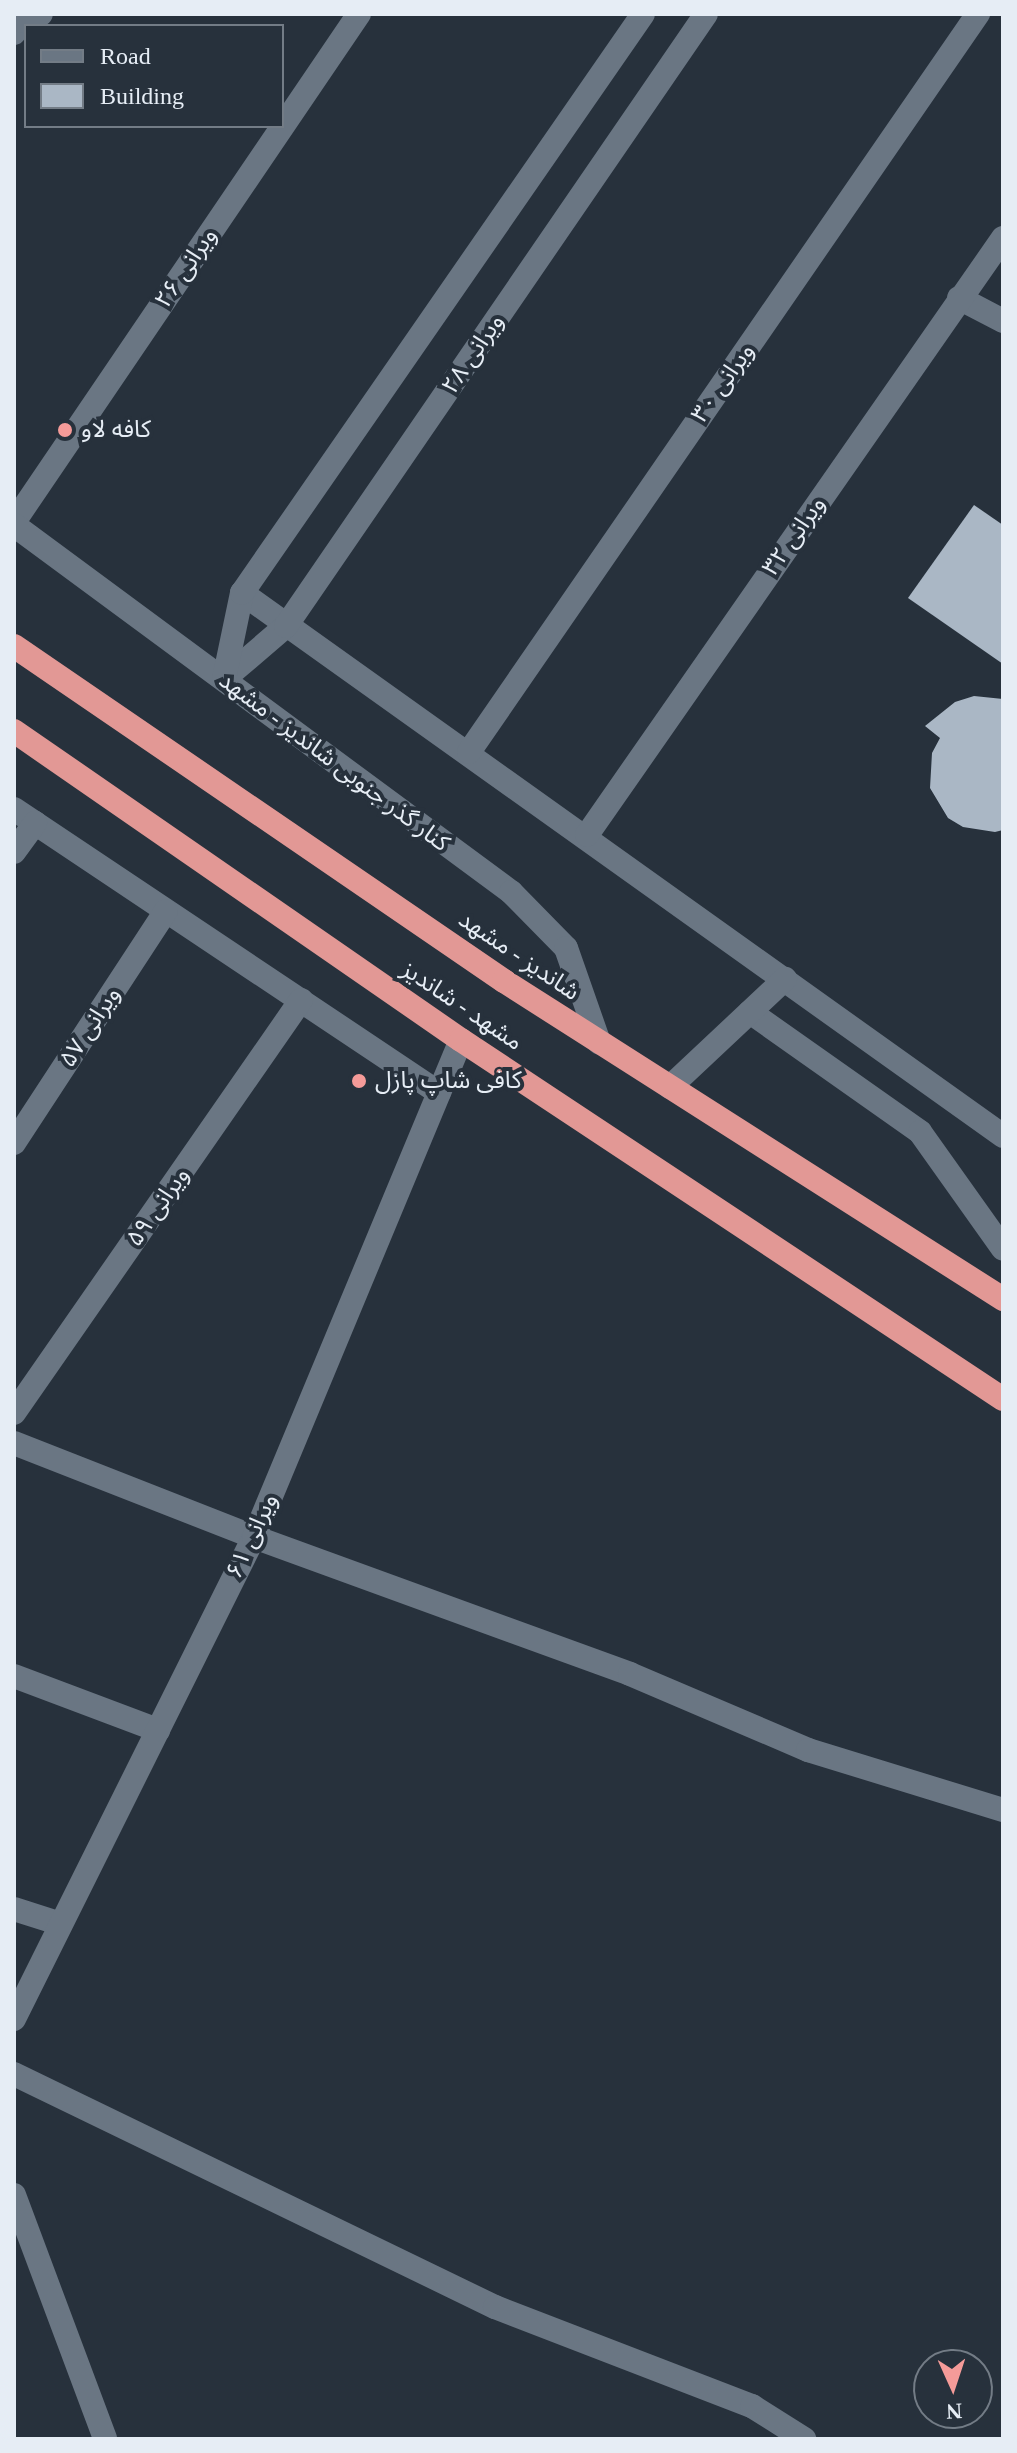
<!DOCTYPE html>
<html>
<head>
<meta charset="utf-8">
<style>
  body { margin:0 }
  #map { position:relative; width:1017px; height:2453px; overflow:hidden; background:#27313c; font-family:"Times New Roman","Noto Sans Arabic",serif }
  div>[style] { position:absolute }
  .building>* { inset:0; background:#aab7c5 }
  .minor>* { height:24px; margin:-12px; padding:0 12px; transform-origin:12px; border-radius:12px; background:#6a7683 }
  .highway>* { height:24px; margin:-12px; padding:0 12px; transform-origin:12px; border-radius:12px; background:#e29895 }
  .dots>* { width:22px; height:22px; translate:-50% -50%; box-sizing:border-box; border:4px solid #27313c; border-radius:50% }
  span { translate:-50% -50%; white-space:nowrap; text-align:center; line-height:1.15; -webkit-text-stroke:8px #27313c; paint-order:stroke }
  .street-label { font-size:24px; color:#e6edf5 }
  .poi-label { font-size:24px; color:#e6edf5 }
  .left { translate:0 -50%; text-align:left }
  .frame { position:absolute; inset:0; border:16px solid #e6edf5; pointer-events:none }
  .legend { position:absolute; left:24px; top:24px; width:260px; height:104px; box-sizing:border-box; background:#27313c; border:2px solid #737c86; margin:0; padding:10px 14px; list-style:none; font-size:24px; color:#e6edf5 }
  .legend li { display:flex; align-items:center; gap:16px; height:40px }
  .legend b { width:40px; border:2px solid #737c86 }
  .north { position:absolute; left:913px; top:2349px; width:80px; height:80px; box-sizing:border-box; background:#27313c; border:2px solid #737c86; border-radius:50%; rotate:177deg; font-size:22px; font-weight:700; line-height:32px; text-align:center; color:#e6edf5 }
  .north::after { content:''; display:block; margin:auto; width:28px; height:36px; background:#f59b99; clip-path:polygon(50% 0,100% 100%,50% 72%,0 100%) }
</style>
</head>
<body>
<div id="map">
  <div class="building">
    <i style="clip-path:polygon(974px 505px,1003px 525px,1003px 664px,908px 598px)"></i>
    <i style="clip-path:polygon(974px 696px,1003px 699px,1003px 830px,995px 832px,963px 827px,948px 818px,930px 788px,932px 753px,940px 738px,925px 726px,955px 702px)"></i>
  </div>
  <div class="minor">
    <i style="left:14px;top:33px;width:15px;rotate:-53deg"></i>
    <i style="left:23px;top:21px;width:19px;rotate:-21deg"></i>
    <i style="left:959px;top:298px;width:50px;rotate:27.6deg"></i>
    <i style="left:14px;top:522px;width:614px;rotate:-55.82deg"></i>
    <i style="left:14px;top:525px;width:618px;rotate:36.44deg"></i>
    <i style="left:511px;top:892px;width:78px;rotate:45.5deg"></i>
    <i style="left:566px;top:948px;width:100px;rotate:70.7deg"></i>
    <i style="left:242px;top:593px;width:935px;rotate:35.51deg"></i>
    <i style="left:224px;top:679px;width:82px;rotate:-40.5deg"></i>
    <i style="left:286px;top:626px;width:742px;rotate:-55.54deg"></i>
    <i style="left:224px;top:679px;width:88px;rotate:-78.2deg"></i>
    <i style="left:242px;top:593px;width:704px;rotate:-55.29deg"></i>
    <i style="left:469px;top:752px;width:897px;rotate:-55.41deg"></i>
    <i style="left:14px;top:809px;width:511px;rotate:33.75deg"></i>
    <i style="left:587px;top:835px;width:728px;rotate:-55.13deg"></i>
    <i style="left:14px;top:852px;width:36px;rotate:-54deg"></i>
    <i style="left:750px;top:1012px;width:208px;rotate:35.2deg"></i>
    <i style="left:920px;top:1132px;width:143px;rotate:54.6deg"></i>
    <i style="left:670px;top:1087px;width:158px;rotate:-43.2deg"></i>
    <i style="left:14px;top:1143px;width:277px;rotate:-56.8deg"></i>
    <i style="left:14px;top:1413px;width:503px;rotate:-55.2deg"></i>
    <i style="left:14px;top:1443px;width:258px;rotate:21.4deg"></i>
    <i style="left:254px;top:1537px;width:400px;rotate:20deg"></i>
    <i style="left:630px;top:1674px;width:194px;rotate:23.1deg"></i>
    <i style="left:808px;top:1750px;width:204px;rotate:17.1deg"></i>
    <i style="left:14px;top:1676px;width:154px;rotate:20.6deg"></i>
    <i style="left:14px;top:1909px;width:49px;rotate:17.7deg"></i>
    <i style="left:14px;top:2019px;width:538px;rotate:-63.53deg"></i>
    <i style="left:254px;top:1537px;width:538px;rotate:-67.39deg"></i>
    <i style="left:14px;top:2074px;width:534px;rotate:25.85deg"></i>
    <i style="left:495px;top:2307px;width:275px;rotate:21.1deg"></i>
    <i style="left:752px;top:2406px;width:62px;rotate:32.4deg"></i>
    <i style="left:14px;top:2195px;width:260px;rotate:69.5deg"></i>
  </div>
  <div class="highway">
    <i style="left:14px;top:646px;width:594px;rotate:34.36deg"></i>
    <i style="left:504px;top:981px;width:592px;rotate:32.51deg"></i>
    <i style="left:14px;top:731px;width:543px;rotate:34.66deg"></i>
    <i style="left:461px;top:1040px;width:650px;rotate:33.52deg"></i>
  </div>
  <div class="dots">
    <i style="left:65px;top:430px;background:#f59b99"></i>
    <i style="left:359px;top:1081px;background:#f59b99"></i>
  </div>
  <div class="street-label">
    <span style="left:186px;top:268px;rotate:-56deg">ویرانی ۲۶</span>
    <span style="left:473px;top:354px;rotate:-56deg">ویرانی ۲۸</span>
    <span style="left:723px;top:383px;rotate:-55deg">ویرانی ۳۰</span>
    <span style="left:794px;top:536px;rotate:-55deg">ویرانی ۳۲</span>
    <span style="left:334px;top:762px;rotate:37deg">کنار گذر جنوبی شاندیز - مشهد</span>
    <span style="left:519px;top:956px;rotate:34deg">شاندیز - مشهد</span>
    <span style="left:462px;top:1006px;rotate:34deg">مشهد - شاندیز</span>
    <span style="left:90px;top:1027px;rotate:-57deg">ویرانی ۵۷</span>
    <span style="left:158px;top:1207px;rotate:-55deg">ویرانی ۵۹</span>
    <span style="left:252px;top:1536px;rotate:-65deg">ویرانی ۶۱</span>
  </div>
  <div class="poi-label">
    <span class="left" style="left:81px;top:430px">کافه لاو</span>
    <span class="left" style="left:375px;top:1081px">کافی شاپ پازل</span>
  </div>
  <div class="frame"></div>
  <ul class="legend">
  <li><b style="height:10px;background:#6a7683"></b>Road</li>
  <li><b style="height:22px;background:#aab7c5"></b>Building</li>
  </ul>
  <div class="north">N</div>
</div>
</body>
</html>
